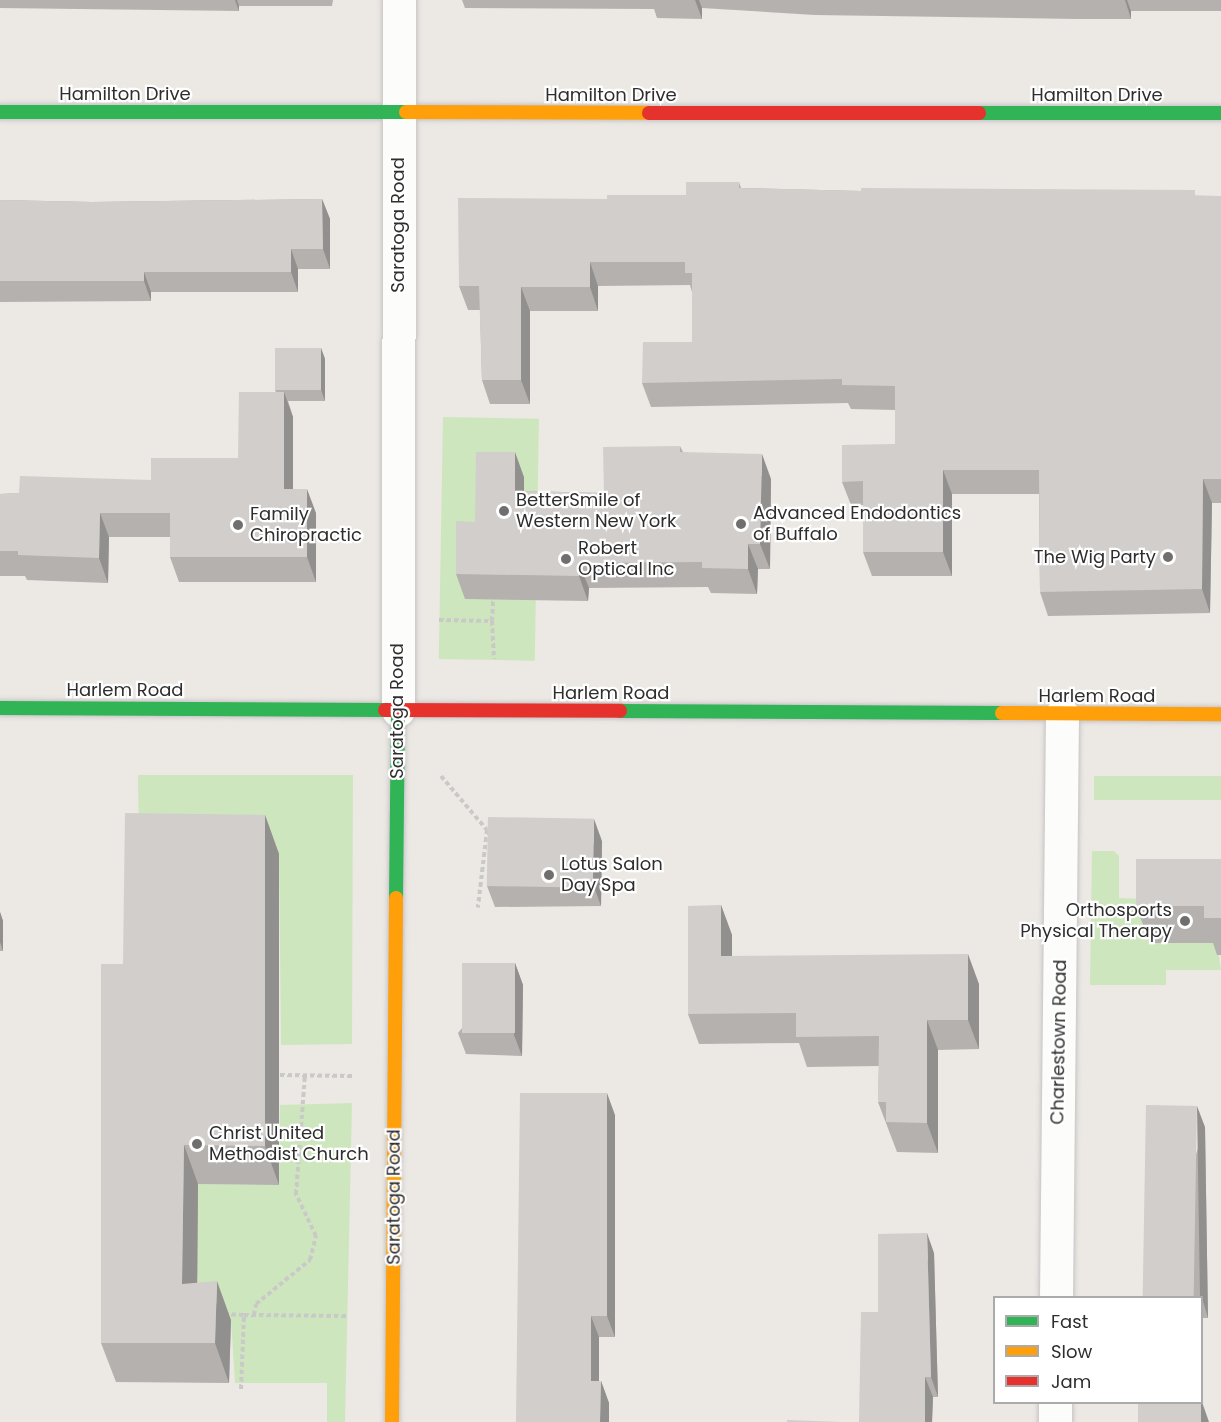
<!DOCTYPE html>
<html>
<head>
<meta charset="utf-8">
<style>
  body { margin:0 }
  #map { position:relative; width:1221px; height:1422px; overflow:hidden; background:#ece8e4; font-family:Poppins,sans-serif }
  div>[style] { position:absolute }
  .green>* { inset:0; background:#cee6be; transform-origin:0 0 }
  .path>* { height:4px; margin-top:-2px; transform-origin:0; background:repeating-linear-gradient(90deg,#c9c9c8 0 4.5px,transparent 0 7.5px) }
  .roads { filter:drop-shadow(0 0 2px #c5c4c5) drop-shadow(0 0 2px #c5c4c5) }
  .street>* { height:33px; margin:-16.5px; padding:0 16.5px; transform-origin:16.5px; border-radius:16.5px; background:#fcfcfb }
  .fast>* { height:14px; margin:-7px; padding:0 7px; transform-origin:7px; border-radius:7px; background:#30b455 }
  .slow>* { height:14px; margin:-7px; padding:0 7px; transform-origin:7px; border-radius:7px; background:#ff9f0a }
  .jam>* { height:14px; margin:-7px; padding:0 7px; transform-origin:7px; border-radius:7px; background:#e5322d }
  .wall>* { inset:0; background:#b4b1af }
  .shaded-wall>* { inset:0; background:#92908e }
  .building>* { inset:0; background:#d1cecb; transform-origin:0 0 }
  .dots>* { width:16px; height:16px; translate:-50% -50%; box-sizing:border-box; border:3px solid #fff; border-radius:50% }
  span { translate:-50% -50%; white-space:nowrap; text-align:center; line-height:1.15; -webkit-text-stroke:4.5px #fff; paint-order:stroke }
  .street-label { font-size:18px; color:#2e2e2e }
  .poi-label { font-size:18px; color:#2e2e2e }
  .left { translate:0 -50%; text-align:left }
  .right { translate:-100% -50%; text-align:right }
  .legend { position:absolute; left:993px; top:1296px; width:210px; height:108px; box-sizing:border-box; background:#fff; border:2px solid #ababab; margin:0; padding:8px 10px; list-style:none; font-size:18px; color:#2e2e2e }
  .legend li { display:flex; align-items:center; gap:12px; height:30px }
  .legend b { width:30px; border:2px solid #ababab }
</style>
</head>
<body>
<div id="map">
  <div class="green">
    <i style="left:443px;top:417px;width:96px;height:242px;rotate:1deg"></i>
    <i style="clip-path:polygon(138px 775px,353px 775px,352px 1044px,281px 1045px,279px 854px,139px 852px)"></i>
    <i style="left:1094px;top:776px;width:127px;height:24px"></i>
    <i style="clip-path:polygon(1092px 851px,1114px 851px,1119px 856px,1119px 898px,1150px 899px,1217px 943px,1221px 970px,1166px 970px,1166px 985px,1090px 985px)"></i>
    <i style="clip-path:polygon(352px 1103px,345px 1422px,327px 1422px,327px 1383px,235px 1383px,231px 1321px,197px 1323px,198px 1184px,279px 1185px,280px 1105px)"></i>
  </div>
  <div class="path">
    <i style="left:439px;top:620px;width:53px;rotate:1.1deg"></i>
    <i style="left:492px;top:621px;width:38px;rotate:87deg"></i>
    <i style="left:492px;top:621px;width:22px;rotate:-87deg"></i>
    <i style="left:441px;top:776px;width:71px;rotate:49.6deg"></i>
    <i style="left:487px;top:830px;width:78px;rotate:96.7deg"></i>
    <i style="left:280px;top:1075px;width:72px;rotate:0.8deg"></i>
    <i style="left:224px;top:1314px;width:20px;rotate:3deg"></i>
    <i style="left:254px;top:1315px;width:11px;rotate:-80deg"></i>
    <i style="left:256px;top:1304px;width:70px;rotate:-39.2deg"></i>
    <i style="left:310px;top:1260px;width:25px;rotate:-76deg"></i>
    <i style="left:316px;top:1236px;width:47px;rotate:-115.5deg"></i>
    <i style="left:296px;top:1194px;width:119px;rotate:-85.7deg"></i>
    <i style="left:241px;top:1389px;width:74px;rotate:-87.7deg"></i>
    <i style="left:244px;top:1315px;width:103px;rotate:0.6deg"></i>
  </div>
  <div class="roads">
    <div class="street">
      <i style="left:398px;top:710px;width:710px;rotate:-89.92deg"></i>
      <i style="left:1056px;top:1298px;width:584px;rotate:-89.41deg"></i>
      <i style="left:1055px;top:1422px;width:20px;rotate:-90deg"></i>
    </div>
    <div class="fast">
      <i style="left:0;top:112px;width:406px"></i>
      <i style="left:979px;top:113px;width:242px"></i>
      <i style="left:0;top:708px;width:385px;rotate:0.3deg"></i>
      <i style="left:620px;top:711px;width:382px;rotate:0.3deg"></i>
      <i style="left:396px;top:898px;width:188px;rotate:-89.4deg"></i>
    </div>
    <div class="slow">
      <i style="left:406px;top:112px;width:243px;rotate:0.2deg"></i>
      <i style="left:1002px;top:713px;width:219px;rotate:0.3deg"></i>
      <i style="left:392px;top:1422px;width:524px;rotate:-89.56deg"></i>
    </div>
    <div class="jam">
      <i style="left:649px;top:113px;width:330px"></i>
      <i style="left:385px;top:710px;width:235px;rotate:0.2deg"></i>
    </div>
  </div>
  <div class="wall">
    <i style="clip-path:polygon(0 0,333px 0,332px 6px,239px 6px,239px 11px,0 8px)"></i>
    <i style="clip-path:polygon(462px 0,1221px 0,1221px 11px,1131px 11px,1131px 19px,1077px 19px,815px 15px,702px 8px,702px 19px,657px 18px,654px 9px,465px 8px)"></i>
    <i style="clip-path:polygon(739px 182px,741px 188px,861px 191px,1221px 196px,1221px 503px,1212px 503px,1210px 613px,1048px 616px,1040px 592px,1039px 494px,952px 494px,952px 576px,872px 576px,863px 552px,863px 505px,851px 505px,842px 482px,895px 444px,895px 410px,851px 409px,848px 403px,651px 407px,642px 383px,692px 342px,692px 292px,690px 285px,598px 286px,598px 311px,530px 311px,530px 404px,490px 404px,482px 380px,480px 310px,468px 310px,459px 286px,607px 199px,686px 195px)"></i>
    <i style="clip-path:polygon(322px 199px,330px 219px,330px 269px,298px 269px,298px 292px,151px 292px,151px 301px,0 302px,0 200px,92px 202px)"></i>
    <i style="clip-path:polygon(321px 348px,325px 359px,325px 401px,288px 401px,293px 417px,293px 489px,316px 513px,316px 582px,179px 582px,170px 557px,170px 537px,109px 537px,108px 583px,27px 580px,25px 576px,0 576px,0 494px,19px 493px,151px 480px,238px 458px,276px 392px,275px 390px)"></i>
    <i style="clip-path:polygon(680px 446px,683px 452px,771px 479px,770px 569px,758px 569px,757px 594px,711px 593px,708px 587px,589px 588px,588px 601px,465px 599px,456px 574px,524px 477px,524px 491px,604px 493px)"></i>
    <i style="clip-path:polygon(265px 815px,279px 854px,279px 1185px,198px 1184px,197px 1283px,231px 1320px,229px 1383px,116px 1382px,101px 1343px,123px 964px)"></i>
    <i style="clip-path:polygon(602px 841px,601px 906px,495px 907px,487px 886px)"></i>
    <i style="clip-path:polygon(1221px 859px,1221px 955px,1217px 955px,1213px 943px,1150px 943px,1136px 906px)"></i>
    <i style="clip-path:polygon(721px 905px,732px 935px,732px 956px,979px 984px,979px 1049px,938px 1050px,938px 1153px,897px 1152px,878px 1102px,879px 1066px,807px 1067px,799px 1043px,699px 1044px,688px 1014px)"></i>
    <i style="clip-path:polygon(0 912px,3px 921px,3px 951px,0 951px)"></i>
    <i style="clip-path:polygon(515px 963px,523px 985px,522px 1056px,466px 1054px,458px 1033px)"></i>
    <i style="clip-path:polygon(615px 1115px,615px 1337px,599px 1337px,599px 1381px,601px 1381px,609px 1403px,609px 1422px,516px 1422px)"></i>
    <i style="clip-path:polygon(1205px 1127px,1208px 1318px,1202px 1318px,1202px 1298px,1149px 1297px)"></i>
    <i style="clip-path:polygon(934px 1253px,938px 1397px,933px 1397px,932px 1422px,859px 1422px,878px 1312px)"></i>
  </div>
  <div class="shaded-wall">
    <i style="clip-path:polygon(235px 0,237px 0,239px 6px,239px 11px)"></i>
    <i style="clip-path:polygon(695px 0,699px 0,702px 8px,702px 19px)"></i>
    <i style="clip-path:polygon(1125px 0,1127px 0,1131px 11px,1131px 19px)"></i>
    <i style="clip-path:polygon(322px 199px,330px 219px,330px 269px,323px 249px)"></i>
    <i style="clip-path:polygon(291px 249px,298px 269px,298px 292px,291px 272px)"></i>
    <i style="clip-path:polygon(590px 262px,598px 286px,598px 311px,590px 287px)"></i>
    <i style="clip-path:polygon(144px 272px,151px 292px,151px 301px,144px 281px)"></i>
    <i style="clip-path:polygon(521px 287px,530px 311px,530px 404px,521px 380px)"></i>
    <i style="clip-path:polygon(321px 348px,325px 359px,325px 401px,321px 390px)"></i>
    <i style="clip-path:polygon(284px 392px,293px 417px,293px 513px,284px 489px)"></i>
    <i style="clip-path:polygon(515px 452px,524px 477px,524px 516px,515px 491px)"></i>
    <i style="clip-path:polygon(762px 454px,771px 479px,770px 569px,760px 544px)"></i>
    <i style="clip-path:polygon(943px 470px,952px 494px,952px 576px,943px 552px)"></i>
    <i style="clip-path:polygon(1203px 479px,1212px 503px,1210px 613px,1202px 589px)"></i>
    <i style="clip-path:polygon(307px 489px,316px 513px,316px 582px,307px 557px)"></i>
    <i style="clip-path:polygon(100px 513px,109px 537px,108px 583px,99px 558px)"></i>
    <i style="clip-path:polygon(748px 544px,758px 569px,757px 594px,748px 569px)"></i>
    <i style="clip-path:polygon(579px 563px,589px 588px,588px 601px,579px 576px)"></i>
    <i style="clip-path:polygon(265px 815px,279px 854px,279px 1185px,265px 1146px)"></i>
    <i style="clip-path:polygon(594px 819px,602px 841px,601px 906px,593px 884px)"></i>
    <i style="clip-path:polygon(721px 905px,732px 935px,732px 986px,721px 956px)"></i>
    <i style="clip-path:polygon(0 912px,3px 921px,3px 951px,0 942px)"></i>
    <i style="clip-path:polygon(968px 954px,979px 984px,979px 1049px,968px 1020px)"></i>
    <i style="clip-path:polygon(515px 963px,523px 985px,522px 1056px,514px 1035px)"></i>
    <i style="clip-path:polygon(927px 1020px,938px 1050px,938px 1153px,927px 1123px)"></i>
    <i style="clip-path:polygon(607px 1093px,615px 1115px,615px 1337px,607px 1316px)"></i>
    <i style="clip-path:polygon(1197px 1106px,1205px 1127px,1208px 1318px,1202px 1298px,1200px 1297px)"></i>
    <i style="clip-path:polygon(184px 1145px,198px 1184px,197px 1323px,182px 1284px)"></i>
    <i style="clip-path:polygon(927px 1233px,934px 1253px,938px 1397px,931px 1377px)"></i>
    <i style="clip-path:polygon(217px 1281px,231px 1320px,229px 1383px,215px 1343px)"></i>
    <i style="clip-path:polygon(591px 1316px,599px 1337px,599px 1403px,591px 1381px)"></i>
    <i style="clip-path:polygon(925px 1377px,933px 1397px,932px 1422px,925px 1422px)"></i>
    <i style="clip-path:polygon(601px 1381px,609px 1403px,609px 1422px,600px 1422px)"></i>
    <i style="clip-path:polygon(1201px 1402px,1202px 1402px,1209px 1422px,1201px 1422px)"></i>
  </div>
  <div class="building">
    <i style="clip-path:polygon(686px 182px,739px 182px,739px 188px,861px 191px,861px 188px,1195px 190px,1195px 196px,1221px 196px,1221px 479px,1203px 479px,1202px 589px,1040px 592px,1039px 470px,943px 470px,943px 552px,863px 552px,863px 481px,842px 482px,842px 445px,895px 444px,895px 386px,842px 385px,842px 379px,642px 383px,643px 342px,692px 342px,692px 273px,685px 273px,685px 262px,590px 262px,590px 287px,521px 287px,521px 380px,482px 380px,479px 286px,459px 286px,458px 198px,607px 199px,607px 195px,686px 195px)"></i>
    <i style="clip-path:polygon(322px 199px,323px 249px,291px 249px,291px 272px,144px 272px,144px 281px,0 281px,0 200px,92px 202px)"></i>
    <i style="left:275px;top:348px;width:46px;height:42px"></i>
    <i style="clip-path:polygon(239px 392px,284px 392px,284px 489px,307px 489px,307px 557px,170px 557px,170px 513px,100px 513px,99px 558px,18px 555px,18px 551px,0 551px,0 494px,19px 493px,20px 476px,151px 480px,151px 458px,238px 458px)"></i>
    <i style="clip-path:polygon(680px 446px,680px 452px,762px 454px,760px 544px,748px 544px,748px 569px,702px 568px,702px 562px,579px 563px,579px 576px,456px 574px,456px 521px,475px 522px,476px 452px,515px 452px,515px 491px,604px 493px,603px 447px)"></i>
    <i style="clip-path:polygon(125px 813px,265px 815px,265px 1146px,184px 1145px,182px 1284px,217px 1281px,215px 1343px,101px 1343px,101px 964px,123px 964px)"></i>
    <i style="left:488px;top:817px;width:106px;height:69px;rotate:1deg"></i>
    <i style="clip-path:polygon(1136px 859px,1221px 859px,1221px 918px,1204px 918px,1204px 906px,1136px 906px)"></i>
    <i style="clip-path:polygon(721px 905px,721px 956px,968px 954px,968px 1020px,927px 1020px,927px 1123px,886px 1122px,886px 1102px,878px 1102px,879px 1036px,796px 1037px,796px 1013px,688px 1014px,688px 906px)"></i>
    <i style="left:462px;top:963px;width:53px;height:70px"></i>
    <i style="clip-path:polygon(520px 1093px,607px 1093px,607px 1316px,591px 1316px,591px 1381px,601px 1381px,600px 1422px,516px 1422px)"></i>
    <i style="left:1146px;top:1105px;width:51px;height:192px;rotate:1deg"></i>
    <i style="clip-path:polygon(927px 1233px,931px 1377px,925px 1377px,925px 1422px,859px 1422px,861px 1312px,878px 1312px,878px 1234px)"></i>
    <i style="left:1138px;top:1402px;width:63px;height:20px"></i>
    <i style="clip-path:polygon(787px 1420px,841px 1422px,787px 1422px)"></i>
  </div>
  <div class="dots">
    <i style="left:504px;top:511px;background:#706f6e"></i>
    <i style="left:741px;top:524px;background:#706f6e"></i>
    <i style="left:238px;top:525px;background:#706f6e"></i>
    <i style="left:1168px;top:557px;background:#706f6e"></i>
    <i style="left:566px;top:559px;background:#706f6e"></i>
    <i style="left:549px;top:875px;background:#706f6e"></i>
    <i style="left:1185px;top:921px;background:#706f6e"></i>
    <i style="left:197px;top:1144px;background:#706f6e"></i>
  </div>
  <div class="street-label">
    <span style="left:125px;top:94px">Hamilton Drive</span>
    <span style="left:611px;top:95px">Hamilton Drive</span>
    <span style="left:1097px;top:95px">Hamilton Drive</span>
    <span style="left:398px;top:225px;rotate:-90deg">Saratoga Road</span>
    <span style="left:125px;top:690px">Harlem Road</span>
    <span style="left:611px;top:693px">Harlem Road</span>
    <span style="left:1097px;top:696px">Harlem Road</span>
    <span style="left:397px;top:711px;rotate:-90deg">Saratoga Road</span>
    <span style="left:1059px;top:1042px;rotate:-89deg">Charlestown Road</span>
    <span style="left:394px;top:1197px;rotate:-90deg">Saratoga Road</span>
  </div>
  <div class="poi-label">
    <span class="left" style="left:516px;top:511px">BetterSmile of<br>Western New York</span>
    <span class="left" style="left:753px;top:524px">Advanced Endodontics<br>of Buffalo</span>
    <span class="left" style="left:250px;top:525px">Family<br>Chiropractic</span>
    <span class="left" style="left:578px;top:559px">Robert<br>Optical Inc</span>
    <span class="right" style="left:1156px;top:557px">The Wig Party</span>
    <span class="left" style="left:561px;top:875px">Lotus Salon<br>Day Spa</span>
    <span class="right" style="left:1172px;top:921px">Orthosports<br>Physical Therapy</span>
    <span class="left" style="left:209px;top:1144px">Christ United<br>Methodist Church</span>
  </div>
  <ul class="legend">
  <li><b style="height:8px;background:#30b455"></b>Fast</li>
  <li><b style="height:8px;background:#ff9f0a"></b>Slow</li>
  <li><b style="height:8px;background:#e5322d"></b>Jam</li>
  </ul>
</div>
</body>
</html>
